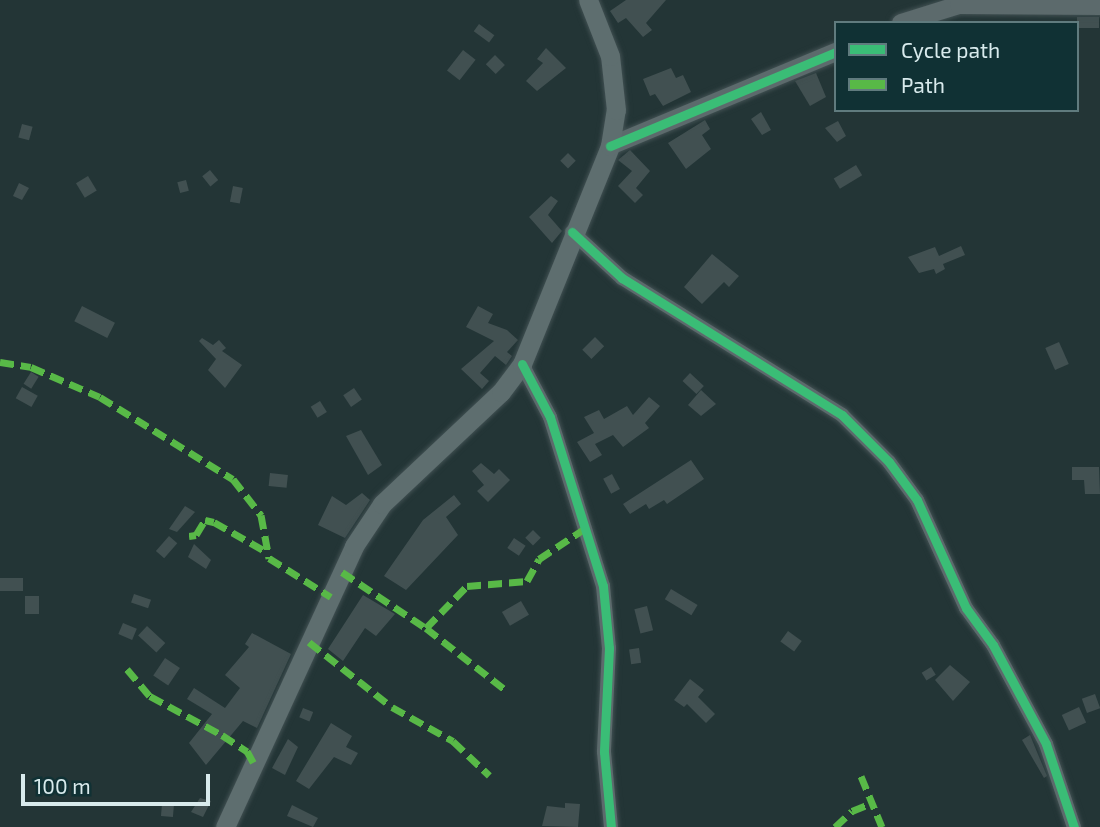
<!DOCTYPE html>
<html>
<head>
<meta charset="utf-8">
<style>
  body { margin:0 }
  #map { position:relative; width:1100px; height:827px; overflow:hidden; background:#233536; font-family:"Exo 2",sans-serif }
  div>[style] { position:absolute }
  .building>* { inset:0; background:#415051; transform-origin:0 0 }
  .roads { filter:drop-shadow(0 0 2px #415052) drop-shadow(0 0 2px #415052) }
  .minor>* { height:14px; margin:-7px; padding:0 7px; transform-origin:7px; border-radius:7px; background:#5c6a6c }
  .tertiary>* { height:18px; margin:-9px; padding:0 9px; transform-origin:9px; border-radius:9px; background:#5c6a6c }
  .secondary>* { height:19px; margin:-9.5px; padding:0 9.5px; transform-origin:9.5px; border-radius:9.5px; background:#5e6e6f }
  .quiet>* { height:7px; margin-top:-3.5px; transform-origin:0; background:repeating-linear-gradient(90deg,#58b947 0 14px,transparent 0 21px) }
  .cycleway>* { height:9px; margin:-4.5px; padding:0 4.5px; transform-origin:4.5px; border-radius:4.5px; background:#3abd76 }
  span { translate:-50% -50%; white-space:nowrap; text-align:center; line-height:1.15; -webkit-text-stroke:5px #103134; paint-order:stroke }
  .legend { position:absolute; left:834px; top:21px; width:245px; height:91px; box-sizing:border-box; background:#103134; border:2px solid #607b7e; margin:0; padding:9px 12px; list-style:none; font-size:21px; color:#d8eaec }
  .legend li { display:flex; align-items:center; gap:14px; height:35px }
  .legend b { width:35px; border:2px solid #607b7e }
  .scale { position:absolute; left:21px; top:774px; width:189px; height:32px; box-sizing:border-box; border:4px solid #d8eaec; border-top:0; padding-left:9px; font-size:21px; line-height:24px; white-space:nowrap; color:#d8eaec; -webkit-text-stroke:5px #103134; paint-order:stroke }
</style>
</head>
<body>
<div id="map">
  <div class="building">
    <i style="clip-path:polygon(626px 0,666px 0,646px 23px,652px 30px,643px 37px,626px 18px,618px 23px,610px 11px)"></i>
    <i style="left:1077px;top:17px;width:22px;height:11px"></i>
    <i style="left:479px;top:24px;width:19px;height:9px;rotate:36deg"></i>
    <i style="clip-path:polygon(546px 48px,566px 68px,537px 91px,526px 81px,543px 63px,537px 59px)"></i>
    <i style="left:463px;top:50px;width:16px;height:26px;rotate:38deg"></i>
    <i style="left:495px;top:55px;width:14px;height:13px;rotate:45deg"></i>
    <i style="clip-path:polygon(671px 68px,676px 78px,683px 75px,691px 92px,663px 106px,655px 94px,650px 96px,643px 79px)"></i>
    <i style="clip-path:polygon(816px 73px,826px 97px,810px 106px,795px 81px)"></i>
    <i style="clip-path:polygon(761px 112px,771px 130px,762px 135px,751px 119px)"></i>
    <i style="clip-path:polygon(705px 120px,710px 129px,702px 135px,711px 149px,686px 169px,668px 143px)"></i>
    <i style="clip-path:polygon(838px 121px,846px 136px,837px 142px,825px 128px)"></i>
    <i style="left:22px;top:124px;width:11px;height:14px;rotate:15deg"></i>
    <i style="clip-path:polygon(630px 150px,650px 171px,636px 188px,643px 195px,635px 203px,618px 186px,632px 171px,618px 160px)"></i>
    <i style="left:568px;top:153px;width:11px;height:11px;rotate:45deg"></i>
    <i style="left:856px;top:165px;width:12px;height:26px;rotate:59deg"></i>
    <i style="left:210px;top:170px;width:13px;height:10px;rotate:51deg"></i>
    <i style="left:88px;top:176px;width:17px;height:14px;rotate:59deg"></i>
    <i style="left:186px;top:180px;width:11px;height:9px;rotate:75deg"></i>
    <i style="clip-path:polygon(19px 183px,29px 188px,22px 200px,13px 196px)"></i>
    <i style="left:233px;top:186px;width:10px;height:16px;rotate:11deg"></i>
    <i style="clip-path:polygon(551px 196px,558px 201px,548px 215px,562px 231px,552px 243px,529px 217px)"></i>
    <i style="clip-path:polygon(961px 246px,965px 255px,943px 264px,945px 269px,936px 274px,934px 269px,919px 273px,908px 257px,935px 247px,939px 256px)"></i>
    <i style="clip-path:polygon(712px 254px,739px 276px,729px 287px,724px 282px,702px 304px,684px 287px)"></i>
    <i style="left:82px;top:306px;width:37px;height:17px;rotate:27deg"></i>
    <i style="clip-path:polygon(478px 306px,493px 314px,488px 323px,507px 330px,518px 340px,507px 352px,512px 356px,506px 365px,495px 356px,480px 373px,489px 381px,482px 389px,461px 369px,494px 341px,466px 327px)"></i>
    <i style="left:595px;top:337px;width:13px;height:18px;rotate:45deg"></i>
    <i style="clip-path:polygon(202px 338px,213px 345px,219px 340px,226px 348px,222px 351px,242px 365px,225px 388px,208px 370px,216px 359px,199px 341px)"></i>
    <i style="left:1059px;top:342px;width:24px;height:15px;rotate:66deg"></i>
    <i style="left:31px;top:372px;width:9px;height:14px;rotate:32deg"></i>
    <i style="left:690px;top:373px;width:19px;height:11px;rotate:43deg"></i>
    <i style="left:22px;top:387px;width:18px;height:13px;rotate:29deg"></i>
    <i style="left:354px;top:388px;width:14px;height:13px;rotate:56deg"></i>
    <i style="clip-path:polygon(701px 390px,716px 404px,701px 416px,688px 405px)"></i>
    <i style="clip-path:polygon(649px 397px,660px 406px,645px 423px,649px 428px,623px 447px,613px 435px,595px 444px,602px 455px,590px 462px,577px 442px,594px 433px,584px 417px,599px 410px,604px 419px,627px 406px,633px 415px)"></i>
    <i style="left:320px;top:401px;width:13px;height:11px;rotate:58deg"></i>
    <i style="clip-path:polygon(361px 430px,382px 465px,368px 475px,346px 436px)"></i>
    <i style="clip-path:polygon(691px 460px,704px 479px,667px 504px,664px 500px,649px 509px,646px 504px,630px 514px,623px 504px)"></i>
    <i style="clip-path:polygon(481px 463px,494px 474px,499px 469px,510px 480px,488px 502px,477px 491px,484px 485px,472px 471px)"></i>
    <i style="clip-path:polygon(1072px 467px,1099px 467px,1100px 494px,1085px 494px,1084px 480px,1072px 480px)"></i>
    <i style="left:270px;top:473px;width:18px;height:13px;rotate:6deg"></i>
    <i style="left:612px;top:474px;width:17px;height:10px;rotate:62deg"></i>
    <i style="clip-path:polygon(362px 493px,370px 500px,345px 538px,318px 525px,332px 496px,346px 505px)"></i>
    <i style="clip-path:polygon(454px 495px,461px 504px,446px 517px,458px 535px,406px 590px,384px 576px,423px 520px)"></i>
    <i style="clip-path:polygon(185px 506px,195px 512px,177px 532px,169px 529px)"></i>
    <i style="left:533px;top:530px;width:11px;height:11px;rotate:45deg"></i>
    <i style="left:169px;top:536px;width:11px;height:20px;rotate:41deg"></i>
    <i style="left:514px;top:538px;width:14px;height:12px;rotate:34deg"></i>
    <i style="clip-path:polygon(194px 544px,211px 560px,206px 569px,188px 557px)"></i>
    <i style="left:0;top:578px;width:23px;height:13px"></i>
    <i style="left:671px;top:589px;width:31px;height:12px;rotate:31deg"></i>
    <i style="left:134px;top:594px;width:18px;height:9px;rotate:19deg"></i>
    <i style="clip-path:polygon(363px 595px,395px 614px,376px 636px,365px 628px,343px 661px,328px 649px)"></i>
    <i style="left:25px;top:596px;width:14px;height:18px"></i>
    <i style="left:521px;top:601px;width:16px;height:22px;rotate:60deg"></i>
    <i style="left:647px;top:606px;width:25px;height:13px;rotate:76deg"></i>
    <i style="left:123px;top:623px;width:15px;height:12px;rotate:23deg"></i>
    <i style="left:147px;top:626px;width:25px;height:13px;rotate:43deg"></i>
    <i style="left:788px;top:631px;width:17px;height:13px;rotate:36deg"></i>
    <i style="clip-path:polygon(252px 633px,291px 654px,257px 728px,243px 721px,206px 765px,189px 743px,212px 714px,187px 699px,194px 688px,225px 708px,240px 688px,225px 675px,249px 647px,245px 644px)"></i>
    <i style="left:639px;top:648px;width:15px;height:10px;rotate:82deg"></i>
    <i style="left:165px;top:658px;width:18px;height:21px;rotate:34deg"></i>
    <i style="clip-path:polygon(950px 665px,970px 682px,953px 701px,935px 680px)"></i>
    <i style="left:931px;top:667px;width:9px;height:11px;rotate:58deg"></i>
    <i style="clip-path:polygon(690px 679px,704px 690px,698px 697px,715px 714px,706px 723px,687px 704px,684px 707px,674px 700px)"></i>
    <i style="left:1095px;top:694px;width:15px;height:14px;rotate:70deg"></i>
    <i style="left:1079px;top:707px;width:17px;height:19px;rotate:65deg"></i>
    <i style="left:303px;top:708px;width:11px;height:10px;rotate:22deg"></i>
    <i style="clip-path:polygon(331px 723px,352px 736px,346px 747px,358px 753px,351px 765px,334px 757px,309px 789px,296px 781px)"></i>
    <i style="clip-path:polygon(1030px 735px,1047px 776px,1044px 778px,1022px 740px)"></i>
    <i style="clip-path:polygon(288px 739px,298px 747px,285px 775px,272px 768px)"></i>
    <i style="clip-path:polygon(200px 798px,211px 801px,203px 817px,191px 812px)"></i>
    <i style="clip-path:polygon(565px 803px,580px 804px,578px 827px,542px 826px,547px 806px,565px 808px)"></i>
    <i style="left:162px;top:804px;width:12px;height:12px;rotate:5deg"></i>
    <i style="clip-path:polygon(292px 805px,318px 818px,313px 827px,287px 816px)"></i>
  </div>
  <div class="roads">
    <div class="minor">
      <i style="left:572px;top:232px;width:68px;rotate:42.6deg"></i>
      <i style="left:622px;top:278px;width:259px;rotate:31.9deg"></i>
      <i style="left:842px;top:415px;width:66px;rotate:45deg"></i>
      <i style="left:889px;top:462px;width:47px;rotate:53.6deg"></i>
      <i style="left:917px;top:500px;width:119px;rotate:65.6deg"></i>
      <i style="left:966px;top:608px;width:46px;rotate:53.9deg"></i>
      <i style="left:993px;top:645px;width:112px;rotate:61.8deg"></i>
      <i style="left:1046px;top:744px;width:88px;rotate:71.4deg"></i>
      <i style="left:522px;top:364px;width:60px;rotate:62.2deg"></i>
      <i style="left:550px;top:417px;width:177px;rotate:72.6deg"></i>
      <i style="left:603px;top:586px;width:62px;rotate:84.5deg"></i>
      <i style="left:609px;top:648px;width:104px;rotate:92.8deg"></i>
      <i style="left:604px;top:752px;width:75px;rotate:84.7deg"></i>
    </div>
    <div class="tertiary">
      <i style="left:901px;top:23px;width:61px;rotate:-17.2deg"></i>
      <i style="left:959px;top:5px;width:141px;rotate:0.4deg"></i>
      <i style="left:610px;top:146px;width:245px;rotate:-22.6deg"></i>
    </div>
    <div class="secondary">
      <i style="left:225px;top:827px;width:309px;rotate:-65.3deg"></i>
      <i style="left:354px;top:546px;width:50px;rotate:-56.3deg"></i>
      <i style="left:382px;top:504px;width:163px;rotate:-43.3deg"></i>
      <i style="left:501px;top:392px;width:35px;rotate:-53deg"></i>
      <i style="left:522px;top:364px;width:235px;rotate:-68deg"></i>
      <i style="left:610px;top:146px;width:36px;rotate:-81deg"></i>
      <i style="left:616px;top:110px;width:54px;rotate:-96.3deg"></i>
      <i style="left:610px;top:56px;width:60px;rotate:-111.4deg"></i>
    </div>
  </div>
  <div class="quiet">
    <i style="left:0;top:362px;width:31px;rotate:9deg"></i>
    <i style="left:31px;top:367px;width:75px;rotate:23.5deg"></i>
    <i style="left:100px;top:397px;width:156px;rotate:31.7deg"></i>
    <i style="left:233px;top:479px;width:46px;rotate:52.1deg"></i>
    <i style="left:261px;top:515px;width:44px;rotate:79.5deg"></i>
    <i style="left:269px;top:558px;width:73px;rotate:32.2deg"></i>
    <i style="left:189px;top:536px;width:7px;rotate:-8deg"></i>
    <i style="left:196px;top:535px;width:17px;rotate:-59deg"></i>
    <i style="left:205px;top:520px;width:9px;rotate:13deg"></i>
    <i style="left:214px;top:522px;width:59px;rotate:29.6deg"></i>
    <i style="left:342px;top:572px;width:101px;rotate:33.7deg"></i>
    <i style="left:426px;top:628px;width:103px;rotate:37.9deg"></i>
    <i style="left:426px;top:628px;width:59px;rotate:-45.7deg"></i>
    <i style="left:467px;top:586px;width:60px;rotate:-4.8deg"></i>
    <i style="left:527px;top:581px;width:25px;rotate:-61deg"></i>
    <i style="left:539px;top:559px;width:54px;rotate:-33.7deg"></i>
    <i style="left:309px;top:642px;width:105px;rotate:38.1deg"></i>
    <i style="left:392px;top:707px;width:70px;rotate:29.1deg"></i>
    <i style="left:453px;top:741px;width:50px;rotate:43.4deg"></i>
    <i style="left:127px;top:669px;width:35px;rotate:50deg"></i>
    <i style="left:150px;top:696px;width:82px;rotate:28.4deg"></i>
    <i style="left:222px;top:735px;width:30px;rotate:33deg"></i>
    <i style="left:247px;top:751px;width:13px;rotate:61deg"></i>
    <i style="left:861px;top:776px;width:55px;rotate:67.6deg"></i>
    <i style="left:835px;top:827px;width:23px;rotate:-43deg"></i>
    <i style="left:852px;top:811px;width:22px;rotate:-22deg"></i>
  </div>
  <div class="cycleway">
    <i style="left:610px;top:146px;width:245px;rotate:-22.6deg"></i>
    <i style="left:572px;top:232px;width:68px;rotate:42.6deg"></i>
    <i style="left:622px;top:278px;width:259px;rotate:31.9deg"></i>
    <i style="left:842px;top:415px;width:66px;rotate:45deg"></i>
    <i style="left:889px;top:462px;width:47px;rotate:53.6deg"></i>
    <i style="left:917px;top:500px;width:119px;rotate:65.6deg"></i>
    <i style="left:966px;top:608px;width:46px;rotate:53.9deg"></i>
    <i style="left:993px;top:645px;width:112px;rotate:61.8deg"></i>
    <i style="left:1046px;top:744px;width:88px;rotate:71.4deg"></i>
    <i style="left:522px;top:364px;width:60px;rotate:62.2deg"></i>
    <i style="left:550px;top:417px;width:177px;rotate:72.6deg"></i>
    <i style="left:603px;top:586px;width:62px;rotate:84.5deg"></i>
    <i style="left:609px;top:648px;width:104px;rotate:92.8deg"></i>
    <i style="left:604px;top:752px;width:75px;rotate:84.7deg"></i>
  </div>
  <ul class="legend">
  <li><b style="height:9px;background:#3abd76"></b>Cycle path</li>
  <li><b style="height:9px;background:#58b947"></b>Path</li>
  </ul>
  <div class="scale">100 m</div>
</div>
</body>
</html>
